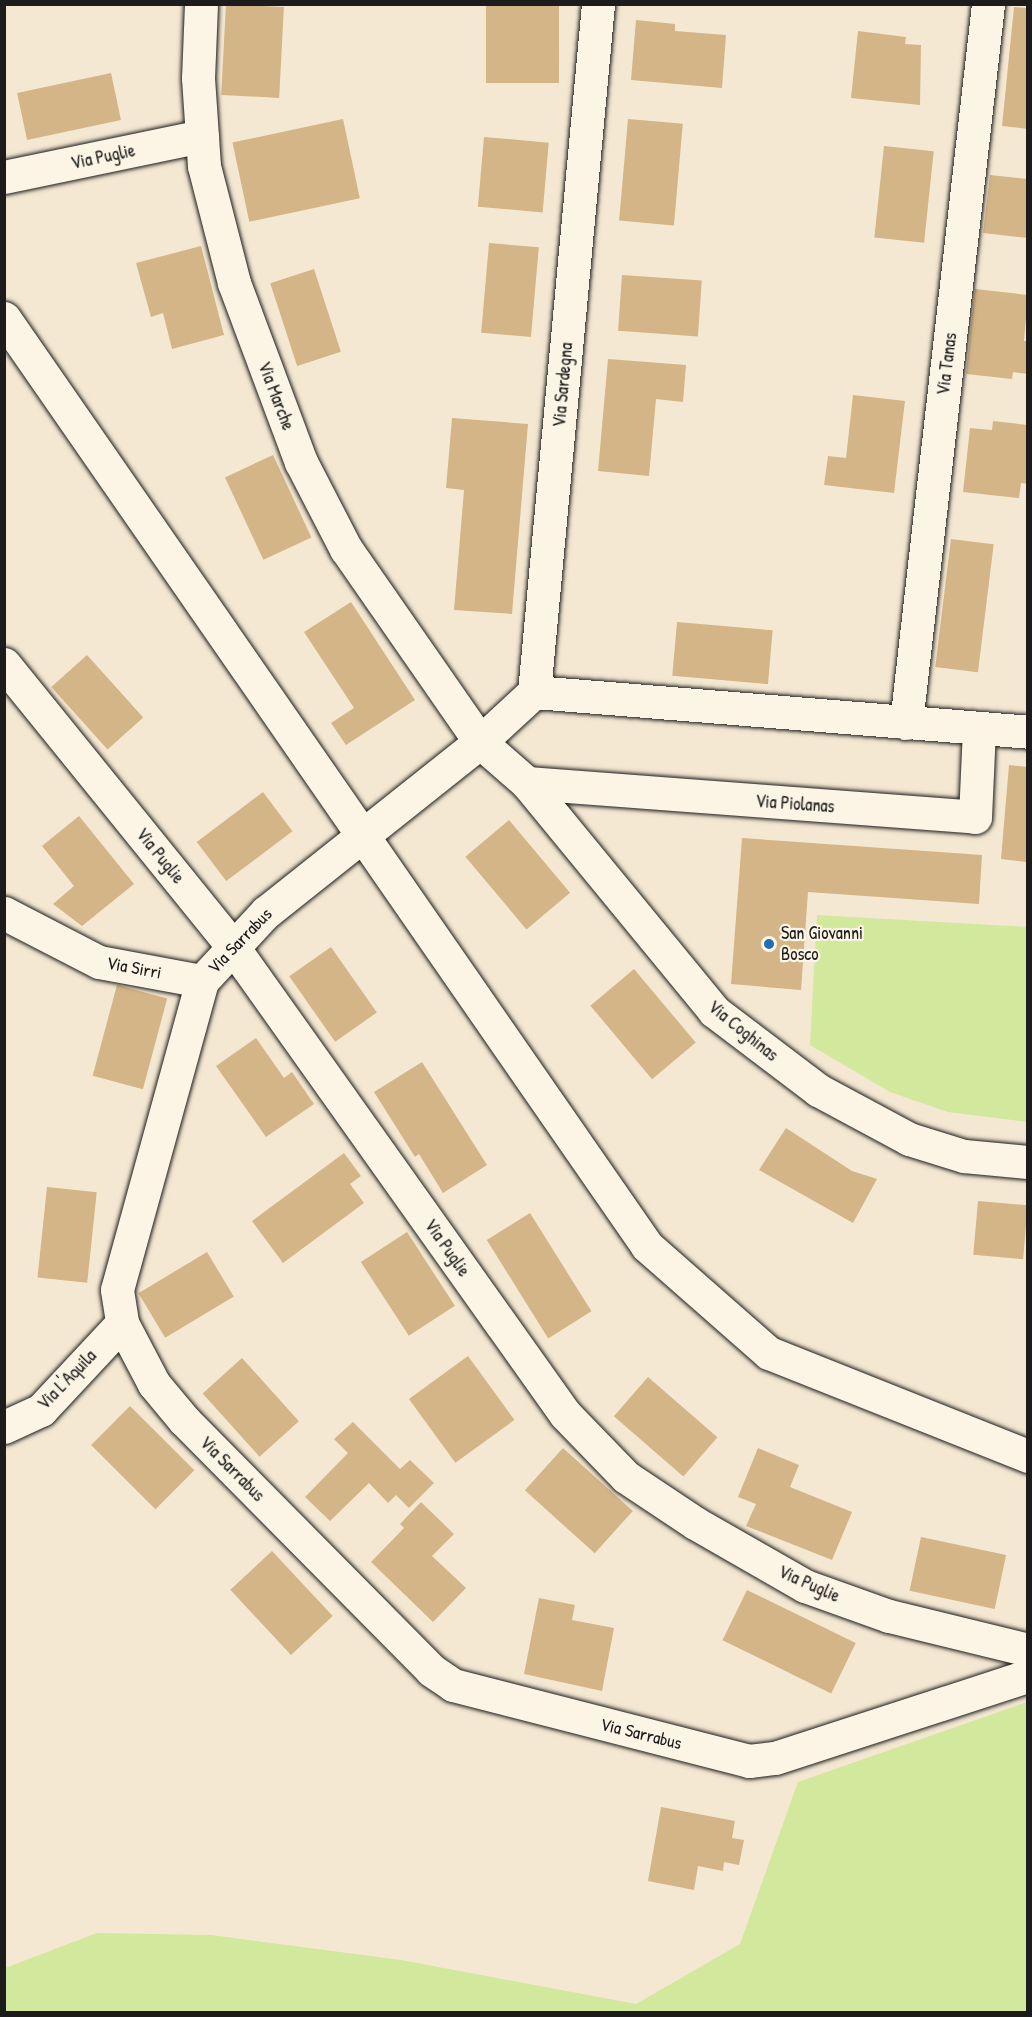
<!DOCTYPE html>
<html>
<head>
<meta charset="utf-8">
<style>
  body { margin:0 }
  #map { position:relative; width:1032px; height:2017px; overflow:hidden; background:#f4e8d2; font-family:"Patrick Hand",sans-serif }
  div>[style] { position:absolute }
  .green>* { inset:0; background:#d1e89d }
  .building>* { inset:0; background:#d4b587; transform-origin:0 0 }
  .roads { filter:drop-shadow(0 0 2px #1c1c1c) drop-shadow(0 0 2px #1c1c1c) }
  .minor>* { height:33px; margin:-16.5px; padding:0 16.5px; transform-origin:16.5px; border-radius:16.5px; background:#fcf5e5 }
  .dots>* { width:16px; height:16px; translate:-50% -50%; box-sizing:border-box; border:3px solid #fcf5e5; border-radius:50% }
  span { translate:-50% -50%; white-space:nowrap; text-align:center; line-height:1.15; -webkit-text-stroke:4.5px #fcf5e5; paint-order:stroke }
  .street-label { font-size:18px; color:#1c1c1c }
  .poi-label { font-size:18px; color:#1c1c1c }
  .left { translate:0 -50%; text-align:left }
  .frame { position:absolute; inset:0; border:6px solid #1c1c1c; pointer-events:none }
</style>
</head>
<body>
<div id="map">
  <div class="green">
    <i style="clip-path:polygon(817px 915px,1027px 927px,1027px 1122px,948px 1112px,890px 1092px,810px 1045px)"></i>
    <i style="clip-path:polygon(1027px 1702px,1027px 2012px,5px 2012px,5px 1968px,97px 1933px,211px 1935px,401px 1960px,636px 2004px,740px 1944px,798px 1782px)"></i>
  </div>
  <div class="building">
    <i style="left:226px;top:4px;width:58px;height:91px;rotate:3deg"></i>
    <i style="left:486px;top:4px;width:73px;height:79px"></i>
    <i style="clip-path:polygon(1014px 7px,1028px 8px,1028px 129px,1002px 126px)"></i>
    <i style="clip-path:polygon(636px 20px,675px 24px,675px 31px,726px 35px,722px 88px,631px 80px)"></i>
    <i style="clip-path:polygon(858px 31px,906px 37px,905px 44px,921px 45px,920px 105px,851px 98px)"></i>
    <i style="left:111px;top:73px;width:48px;height:96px;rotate:78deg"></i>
    <i style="left:343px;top:119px;width:81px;height:113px;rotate:78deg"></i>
    <i style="left:628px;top:119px;width:55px;height:102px;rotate:5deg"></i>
    <i style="left:484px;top:137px;width:65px;height:70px;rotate:5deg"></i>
    <i style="left:884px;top:146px;width:50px;height:92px;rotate:6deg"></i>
    <i style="clip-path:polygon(990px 175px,1028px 179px,1028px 238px,983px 233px)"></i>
    <i style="left:489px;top:243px;width:50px;height:90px;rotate:5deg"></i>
    <i style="clip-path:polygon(201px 246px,224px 335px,172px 349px,163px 313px,151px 317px,136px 263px)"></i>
    <i style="left:314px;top:269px;width:87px;height:46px;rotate:72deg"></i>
    <i style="left:622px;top:275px;width:80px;height:56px;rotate:4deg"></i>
    <i style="clip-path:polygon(975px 289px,1028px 295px,1024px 341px,1028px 341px,1028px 374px,1013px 372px,1012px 379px,966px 374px)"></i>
    <i style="clip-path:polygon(608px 359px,686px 365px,683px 402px,656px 399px,649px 476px,598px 471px)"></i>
    <i style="clip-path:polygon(853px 395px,905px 401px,894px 493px,824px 485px,828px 456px,846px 458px)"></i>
    <i style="clip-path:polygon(452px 418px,528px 424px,512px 614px,454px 610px,464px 490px,446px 488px)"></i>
    <i style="clip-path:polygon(993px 421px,1028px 425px,1028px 484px,1021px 483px,1019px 498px,963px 492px,970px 428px,992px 430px)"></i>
    <i style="left:273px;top:455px;width:91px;height:53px;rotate:65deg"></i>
    <i style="left:951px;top:539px;width:43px;height:129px;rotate:7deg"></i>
    <i style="clip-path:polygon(351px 602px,415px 700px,346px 745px,331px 723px,354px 708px,304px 632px)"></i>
    <i style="left:677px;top:622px;width:96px;height:54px;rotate:5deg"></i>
    <i style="left:87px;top:655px;width:84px;height:48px;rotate:48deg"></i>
    <i style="clip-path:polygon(1009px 765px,1028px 767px,1026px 862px,1001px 859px)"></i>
    <i style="left:263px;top:792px;width:49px;height:83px;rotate:53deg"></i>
    <i style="clip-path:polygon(79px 816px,134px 884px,82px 926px,53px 904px,74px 886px,42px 846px)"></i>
    <i style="left:509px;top:820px;width:95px;height:57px;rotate:50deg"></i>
    <i style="clip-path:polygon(742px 838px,982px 855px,979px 904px,808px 892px,801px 990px,731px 984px)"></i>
    <i style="left:331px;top:947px;width:80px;height:51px;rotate:55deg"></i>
    <i style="left:634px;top:969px;width:96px;height:57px;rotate:50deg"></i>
    <i style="left:117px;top:985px;width:52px;height:94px;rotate:15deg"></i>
    <i style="clip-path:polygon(256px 1038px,284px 1078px,292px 1072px,314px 1104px,266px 1137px,216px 1066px)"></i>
    <i style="clip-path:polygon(422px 1062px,487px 1165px,443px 1193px,419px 1154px,415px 1157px,374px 1092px)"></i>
    <i style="clip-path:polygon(786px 1128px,852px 1171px,877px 1179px,853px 1223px,759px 1170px)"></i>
    <i style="clip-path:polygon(344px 1153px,361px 1176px,350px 1184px,364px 1203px,283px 1263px,252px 1221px)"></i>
    <i style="left:47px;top:1187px;width:50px;height:91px;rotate:6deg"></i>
    <i style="left:978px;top:1201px;width:50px;height:54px;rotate:5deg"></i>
    <i style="left:530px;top:1213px;width:116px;height:51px;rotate:58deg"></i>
    <i style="left:407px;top:1232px;width:88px;height:55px;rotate:57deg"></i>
    <i style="left:207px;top:1252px;width:52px;height:80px;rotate:59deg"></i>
    <i style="left:468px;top:1356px;width:79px;height:73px;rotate:54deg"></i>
    <i style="left:242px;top:1358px;width:85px;height:53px;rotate:48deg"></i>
    <i style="left:648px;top:1377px;width:92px;height:52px;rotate:41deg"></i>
    <i style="left:130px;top:1406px;width:91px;height:55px;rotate:45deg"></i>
    <i style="clip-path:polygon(353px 1422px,400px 1469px,410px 1460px,434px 1483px,409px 1508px,396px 1495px,388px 1503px,369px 1483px,330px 1521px,305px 1497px,348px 1453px,334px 1439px)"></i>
    <i style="left:563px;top:1448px;width:94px;height:57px;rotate:42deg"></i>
    <i style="clip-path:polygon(758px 1448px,799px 1465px,790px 1487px,852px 1512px,832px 1560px,746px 1526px,756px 1504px,738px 1497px)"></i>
    <i style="clip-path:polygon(421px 1502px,454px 1534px,432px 1556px,466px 1588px,433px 1622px,371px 1562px,404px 1528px,400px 1524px)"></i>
    <i style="left:921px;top:1537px;width:87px;height:55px;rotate:12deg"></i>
    <i style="left:272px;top:1551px;width:89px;height:57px;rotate:47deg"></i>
    <i style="left:747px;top:1590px;width:121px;height:56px;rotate:26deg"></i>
    <i style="clip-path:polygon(539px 1598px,575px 1605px,572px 1620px,614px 1628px,602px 1691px,524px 1674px)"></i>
    <i style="clip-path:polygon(661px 1807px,735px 1821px,732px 1838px,744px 1840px,739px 1865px,724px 1862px,723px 1871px,698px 1866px,694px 1890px,648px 1881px)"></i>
  </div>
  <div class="roads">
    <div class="minor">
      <i style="left:201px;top:4px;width:74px;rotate:92.3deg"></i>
      <i style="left:198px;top:78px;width:88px;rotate:86.1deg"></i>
      <i style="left:204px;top:166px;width:121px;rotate:75.6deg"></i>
      <i style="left:234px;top:283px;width:191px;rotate:69.5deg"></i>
      <i style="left:301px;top:462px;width:98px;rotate:62.7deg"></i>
      <i style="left:346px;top:549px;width:235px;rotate:55.2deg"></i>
      <i style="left:480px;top:742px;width:62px;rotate:41.1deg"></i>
      <i style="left:527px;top:783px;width:295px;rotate:50.6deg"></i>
      <i style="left:714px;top:1011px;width:131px;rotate:37.2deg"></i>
      <i style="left:818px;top:1090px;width:103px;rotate:28.3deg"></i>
      <i style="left:909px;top:1139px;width:58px;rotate:17.2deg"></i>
      <i style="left:964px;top:1156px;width:64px;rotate:5.4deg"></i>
      <i style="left:598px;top:4px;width:691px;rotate:95.31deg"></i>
      <i style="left:534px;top:692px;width:74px;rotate:137.2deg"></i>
      <i style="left:480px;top:742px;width:273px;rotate:141.5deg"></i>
      <i style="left:266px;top:912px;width:94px;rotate:132.8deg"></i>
      <i style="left:202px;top:981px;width:320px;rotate:105.4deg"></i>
      <i style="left:117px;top:1290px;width:33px;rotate:81deg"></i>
      <i style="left:122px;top:1323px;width:69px;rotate:62.3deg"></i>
      <i style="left:154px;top:1384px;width:47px;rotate:50.2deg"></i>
      <i style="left:184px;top:1420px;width:351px;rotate:45.3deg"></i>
      <i style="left:431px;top:1670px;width:27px;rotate:34deg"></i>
      <i style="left:453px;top:1685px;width:306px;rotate:14.4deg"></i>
      <i style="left:749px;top:1761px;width:26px;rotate:-7deg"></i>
      <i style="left:775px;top:1758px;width:266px;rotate:-18deg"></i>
      <i style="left:4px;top:177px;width:202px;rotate:-11.7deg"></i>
      <i style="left:4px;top:318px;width:1129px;rotate:55.28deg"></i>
      <i style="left:647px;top:1246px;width:162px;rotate:41.3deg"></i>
      <i style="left:769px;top:1353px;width:279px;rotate:21.7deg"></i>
      <i style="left:4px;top:664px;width:364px;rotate:51deg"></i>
      <i style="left:233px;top:947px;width:573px;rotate:54.59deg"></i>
      <i style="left:565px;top:1414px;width:88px;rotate:45.9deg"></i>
      <i style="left:626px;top:1477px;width:83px;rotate:33.7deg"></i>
      <i style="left:695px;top:1523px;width:127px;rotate:29.8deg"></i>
      <i style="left:805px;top:1586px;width:89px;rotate:19.7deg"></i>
      <i style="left:889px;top:1616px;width:143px;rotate:13.7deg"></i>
      <i style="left:534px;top:692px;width:496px;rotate:4.6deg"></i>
      <i style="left:906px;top:723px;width:724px;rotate:-83.49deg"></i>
      <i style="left:527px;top:783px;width:449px;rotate:4.3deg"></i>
      <i style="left:975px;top:817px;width:89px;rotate:-87.4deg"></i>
      <i style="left:4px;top:913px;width:107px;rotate:27.3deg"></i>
      <i style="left:99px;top:962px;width:105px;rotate:10.5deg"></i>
      <i style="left:4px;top:1427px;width:41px;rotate:-24.7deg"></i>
      <i style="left:41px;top:1410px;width:119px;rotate:-47deg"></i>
    </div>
  </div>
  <div class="dots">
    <i style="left:769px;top:944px;background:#1f6fb2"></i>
  </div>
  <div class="street-label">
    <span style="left:103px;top:157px;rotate:-12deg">Via Puglie</span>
    <span style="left:947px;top:364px;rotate:-83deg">Via Tanas</span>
    <span style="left:563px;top:385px;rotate:-85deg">Via Sardegna</span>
    <span style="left:276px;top:396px;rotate:69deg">Via Marche</span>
    <span style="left:795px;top:804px;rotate:4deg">Via Piolanas</span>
    <span style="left:160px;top:856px;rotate:51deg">Via Puglie</span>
    <span style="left:240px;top:941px;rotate:-46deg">Via Sarrabus</span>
    <span style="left:134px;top:968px;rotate:11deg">Via Sirri</span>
    <span style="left:743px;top:1031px;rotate:39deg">Via Coghinas</span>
    <span style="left:447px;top:1248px;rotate:55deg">Via Puglie</span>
    <span style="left:67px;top:1380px;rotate:-46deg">Via L'Aquila</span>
    <span style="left:232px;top:1469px;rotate:45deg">Via Sarrabus</span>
    <span style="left:809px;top:1584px;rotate:24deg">Via Puglie</span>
    <span style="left:641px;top:1734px;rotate:14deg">Via Sarrabus</span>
  </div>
  <div class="poi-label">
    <span class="left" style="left:781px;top:944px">San Giovanni<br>Bosco</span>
  </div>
  <div class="frame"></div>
</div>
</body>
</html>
